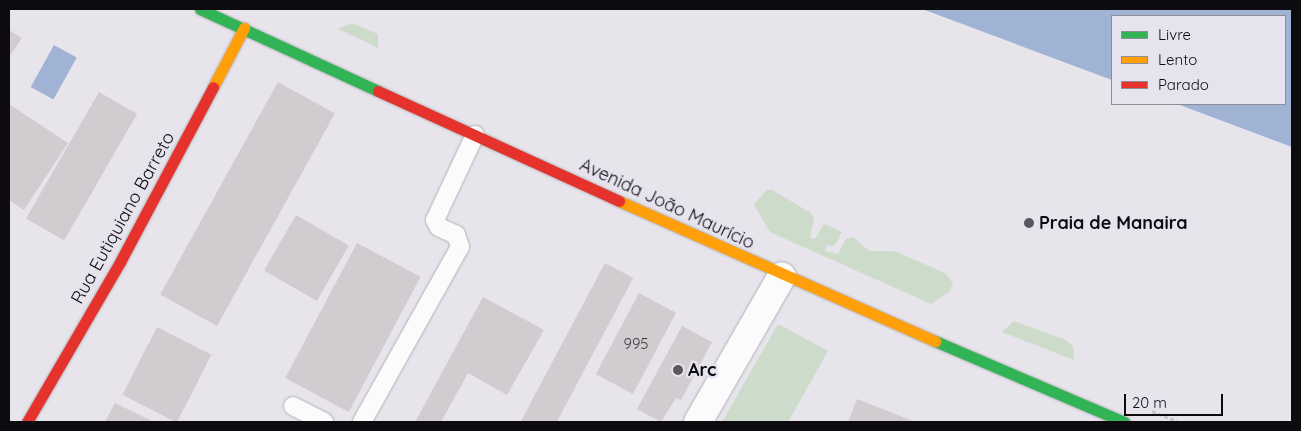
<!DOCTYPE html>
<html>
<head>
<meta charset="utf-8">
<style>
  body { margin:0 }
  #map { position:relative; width:1301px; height:431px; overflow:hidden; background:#e7e5eb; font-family:Quicksand,sans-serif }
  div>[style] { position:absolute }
  .green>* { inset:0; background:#cddbcb }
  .water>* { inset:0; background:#a1b3d5; transform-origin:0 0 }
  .building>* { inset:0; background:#d0ccd0; transform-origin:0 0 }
  .path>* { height:3px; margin-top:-1.5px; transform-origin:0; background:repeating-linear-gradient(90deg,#c8c7c9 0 4px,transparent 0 6.5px) }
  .roads { filter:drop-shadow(0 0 1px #b3b1b6) drop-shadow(0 0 1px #b3b1b6) }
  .lane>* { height:18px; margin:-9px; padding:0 9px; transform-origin:9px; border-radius:9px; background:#fbfbfc }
  .street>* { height:28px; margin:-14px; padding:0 14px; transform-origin:14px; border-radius:14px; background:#fbfbfc }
  .fast>* { height:11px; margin:-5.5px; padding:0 5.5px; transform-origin:5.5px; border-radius:5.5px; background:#30b455 }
  .slow>* { height:11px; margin:-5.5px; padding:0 5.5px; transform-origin:5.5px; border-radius:5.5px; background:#ff9f0a }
  .jam>* { height:11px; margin:-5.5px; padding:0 5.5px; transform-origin:5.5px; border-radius:5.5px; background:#e5322d }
  .dots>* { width:14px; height:14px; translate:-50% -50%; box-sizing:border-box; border:2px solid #e6e2ee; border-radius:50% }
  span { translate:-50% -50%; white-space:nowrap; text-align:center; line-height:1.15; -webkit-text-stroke:5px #e6e2ee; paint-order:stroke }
  .number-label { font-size:15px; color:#3e3b3f }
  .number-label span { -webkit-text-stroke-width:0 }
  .street-label { font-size:18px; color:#0d0b0f }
  .poi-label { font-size:18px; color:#0d0b0f; font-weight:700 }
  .left { translate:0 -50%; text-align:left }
  .frame { position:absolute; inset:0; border:10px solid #0d0b0f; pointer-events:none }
  .legend { position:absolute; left:1111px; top:15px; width:175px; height:90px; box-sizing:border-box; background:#e6e2ee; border:1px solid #8f8c95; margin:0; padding:6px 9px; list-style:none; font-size:15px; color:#0d0b0f }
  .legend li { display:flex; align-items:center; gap:10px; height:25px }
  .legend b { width:25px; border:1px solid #8f8c95 }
  .scale { position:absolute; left:1124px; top:394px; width:99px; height:22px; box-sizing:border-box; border:2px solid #0d0b0f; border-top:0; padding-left:6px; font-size:15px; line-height:18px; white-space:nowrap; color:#0d0b0f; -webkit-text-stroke:4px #e6e2ee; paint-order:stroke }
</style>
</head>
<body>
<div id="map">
  <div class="green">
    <i style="clip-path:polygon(352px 23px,378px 34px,378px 48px,338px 29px)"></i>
    <i style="clip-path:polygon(766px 190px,772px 190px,811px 213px,814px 219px,810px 238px,815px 239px,824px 224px,842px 232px,834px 246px,827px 245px,825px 251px,838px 254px,846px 239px,853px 237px,869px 251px,894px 251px,945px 273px,953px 283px,950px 291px,931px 304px,770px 232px,754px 205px)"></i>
    <i style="clip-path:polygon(1014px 321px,1066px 340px,1073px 346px,1074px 360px,1002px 332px)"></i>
    <i style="clip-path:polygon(778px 324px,828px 351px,788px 422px,722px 422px)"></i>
  </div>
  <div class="water">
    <i style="clip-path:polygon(922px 9px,1292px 9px,1292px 147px,1177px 104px,1285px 104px,1285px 16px,1112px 16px,1112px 80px)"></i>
    <i style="left:54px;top:45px;width:26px;height:48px;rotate:29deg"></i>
  </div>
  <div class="building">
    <i style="clip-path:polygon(9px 30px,22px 38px,9px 57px)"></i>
    <i style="left:278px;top:82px;width:65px;height:243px;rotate:29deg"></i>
    <i style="left:99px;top:92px;width:44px;height:146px;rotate:30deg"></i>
    <i style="clip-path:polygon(9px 104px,68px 143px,24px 210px,9px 200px)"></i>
    <i style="left:296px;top:215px;width:61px;height:64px;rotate:30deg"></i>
    <i style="left:357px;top:243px;width:72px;height:153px;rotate:28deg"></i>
    <i style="left:605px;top:263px;width:32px;height:181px;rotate:28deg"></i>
    <i style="left:639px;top:293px;width:42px;height:92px;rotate:28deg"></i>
    <i style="clip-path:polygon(483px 297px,544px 330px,507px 395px,468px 373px,441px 422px,415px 422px)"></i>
    <i style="clip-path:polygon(682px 326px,712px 342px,681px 400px,676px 398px,661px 422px,637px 409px)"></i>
    <i style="left:157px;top:327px;width:61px;height:76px;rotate:27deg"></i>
    <i style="clip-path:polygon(857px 399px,913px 421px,913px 422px,848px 422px)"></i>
    <i style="clip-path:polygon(115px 403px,154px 422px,105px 422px)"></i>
  </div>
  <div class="path">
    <i style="left:1152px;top:411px;width:29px;rotate:22deg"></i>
  </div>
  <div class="roads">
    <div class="lane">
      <i style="left:293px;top:406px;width:35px;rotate:27deg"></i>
      <i style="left:362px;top:422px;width:201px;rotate:-60.8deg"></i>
      <i style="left:460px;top:247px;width:13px;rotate:-108deg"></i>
      <i style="left:456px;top:235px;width:19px;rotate:-155deg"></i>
      <i style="left:439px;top:227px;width:8px;rotate:-120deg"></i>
      <i style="left:435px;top:220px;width:94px;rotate:-64.8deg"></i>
    </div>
    <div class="street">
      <i style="left:698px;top:422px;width:168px;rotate:-60.1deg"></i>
    </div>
    <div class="fast">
      <i style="left:200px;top:9px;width:196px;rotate:24.7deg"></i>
      <i style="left:935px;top:341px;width:206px;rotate:23.2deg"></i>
    </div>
    <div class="slow">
      <i style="left:213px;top:87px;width:67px;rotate:-62.3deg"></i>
      <i style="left:619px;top:201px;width:346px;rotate:23.9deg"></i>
    </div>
    <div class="jam">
      <i style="left:378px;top:91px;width:265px;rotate:24.5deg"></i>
      <i style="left:27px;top:422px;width:185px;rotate:-59.8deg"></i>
      <i style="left:120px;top:262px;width:198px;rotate:-62deg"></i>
    </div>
  </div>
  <div class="dots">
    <i style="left:1029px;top:223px;background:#59575c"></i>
    <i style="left:678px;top:370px;background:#59575c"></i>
  </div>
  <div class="number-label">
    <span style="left:636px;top:344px">995</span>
  </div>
  <div class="street-label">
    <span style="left:667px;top:204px;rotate:25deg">Avenida João Maurício</span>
    <span style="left:123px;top:218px;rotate:-61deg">Rua Eutiquiano Barreto</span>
  </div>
  <div class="poi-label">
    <span class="left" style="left:1039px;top:223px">Praia de Manaira</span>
    <span class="left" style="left:688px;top:370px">Arc</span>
  </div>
  <div class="frame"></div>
  <ul class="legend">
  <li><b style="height:6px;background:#30b455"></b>Livre</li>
  <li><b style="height:6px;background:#ff9f0a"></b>Lento</li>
  <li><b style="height:6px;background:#e5322d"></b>Parado</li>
  </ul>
  <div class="scale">20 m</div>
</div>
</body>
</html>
